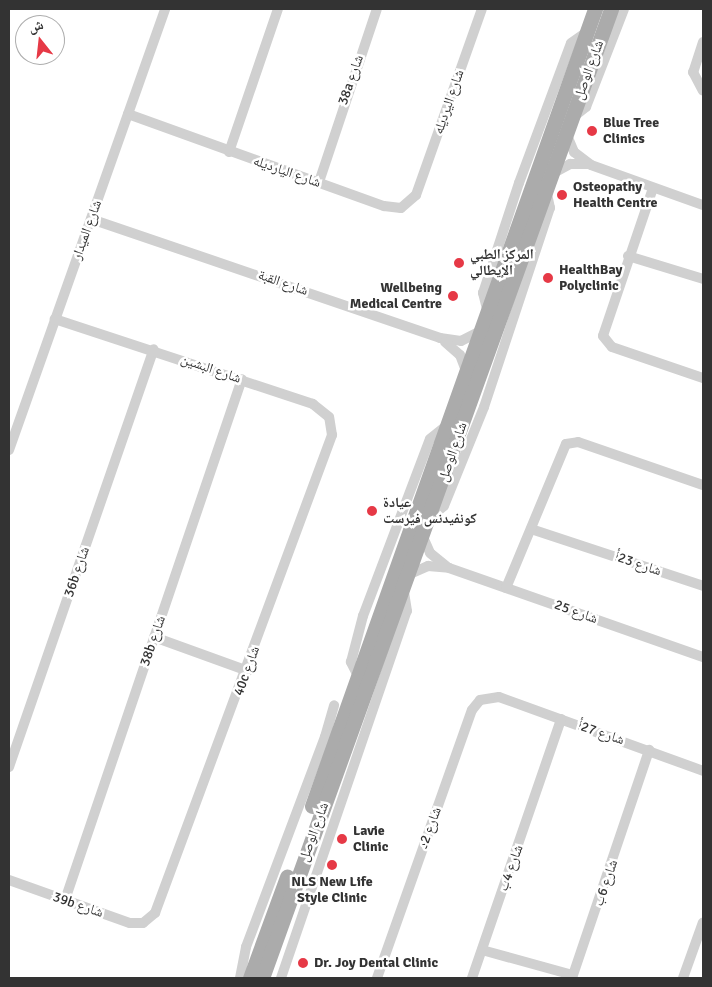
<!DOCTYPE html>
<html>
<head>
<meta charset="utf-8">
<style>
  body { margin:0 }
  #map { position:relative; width:712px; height:987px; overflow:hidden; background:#fff; font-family:Signika,"Noto Naskh Arabic",sans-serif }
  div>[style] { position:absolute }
  .minor>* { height:10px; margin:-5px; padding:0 5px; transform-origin:5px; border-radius:5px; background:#d0d0d0 }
  .primary>* { height:15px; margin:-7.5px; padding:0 7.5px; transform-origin:7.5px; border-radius:7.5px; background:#ababab }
  .dots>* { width:14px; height:14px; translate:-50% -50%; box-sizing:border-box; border:2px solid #fff; border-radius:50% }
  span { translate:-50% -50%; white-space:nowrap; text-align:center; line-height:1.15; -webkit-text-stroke:5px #fff; paint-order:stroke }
  .street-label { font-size:14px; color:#333 }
  .poi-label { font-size:14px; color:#333; font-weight:700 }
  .left { translate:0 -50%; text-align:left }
  .right { translate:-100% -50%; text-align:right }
  .frame { position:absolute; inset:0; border:10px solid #333; pointer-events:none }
  .north { position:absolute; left:15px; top:15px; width:50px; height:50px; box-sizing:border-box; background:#fff; border:1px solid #adadad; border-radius:50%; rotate:344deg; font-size:14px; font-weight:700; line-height:20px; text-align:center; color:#333 }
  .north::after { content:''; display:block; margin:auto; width:18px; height:22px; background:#e63946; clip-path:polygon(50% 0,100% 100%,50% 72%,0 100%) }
</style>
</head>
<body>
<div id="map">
  <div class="minor">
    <i style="left:703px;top:42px;width:32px;rotate:108deg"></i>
    <i style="left:693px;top:72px;width:21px;rotate:62deg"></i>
    <i style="left:128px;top:114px;width:272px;rotate:19.8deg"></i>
    <i style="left:384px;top:206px;width:17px;rotate:7deg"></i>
    <i style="left:401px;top:208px;width:20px;rotate:-41deg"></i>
    <i style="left:416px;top:195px;width:197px;rotate:-70.5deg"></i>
    <i style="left:572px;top:118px;width:18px;rotate:-38deg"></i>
    <i style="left:586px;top:107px;width:105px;rotate:-68.8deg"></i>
    <i style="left:566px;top:133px;width:21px;rotate:67deg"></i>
    <i style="left:574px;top:152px;width:21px;rotate:37deg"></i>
    <i style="left:591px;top:165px;width:119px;rotate:19.7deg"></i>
    <i style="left:229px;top:152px;width:151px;rotate:-71.1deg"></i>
    <i style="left:552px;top:174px;width:21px;rotate:-29deg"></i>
    <i style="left:570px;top:164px;width:18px"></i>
    <i style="left:319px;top:182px;width:182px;rotate:-71.5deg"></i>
    <i style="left:653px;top:188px;width:156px;rotate:108.7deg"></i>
    <i style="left:603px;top:336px;width:14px;rotate:51deg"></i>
    <i style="left:612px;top:347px;width:96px;rotate:18.8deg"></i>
    <i style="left:91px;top:219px;width:369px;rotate:18.8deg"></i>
    <i style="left:440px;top:338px;width:21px;rotate:8deg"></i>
    <i style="left:461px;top:341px;width:22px;rotate:-27deg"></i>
    <i style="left:628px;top:256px;width:78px;rotate:17deg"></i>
    <i style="left:488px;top:313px;width:21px;rotate:-104deg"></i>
    <i style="left:483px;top:293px;width:116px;rotate:-71.9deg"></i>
    <i style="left:519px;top:183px;width:149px;rotate:-69.6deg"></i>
    <i style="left:571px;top:43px;width:19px;rotate:-35deg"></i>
    <i style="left:445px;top:342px;width:20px;rotate:41deg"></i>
    <i style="left:460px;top:355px;width:17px;rotate:69deg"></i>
    <i style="left:9px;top:450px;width:468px;rotate:-70.5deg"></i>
    <i style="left:430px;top:518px;width:18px;rotate:-41deg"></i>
    <i style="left:444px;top:506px;width:107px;rotate:-68deg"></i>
    <i style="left:484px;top:407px;width:210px;rotate:-71.7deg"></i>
    <i style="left:550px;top:208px;width:19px;rotate:-102deg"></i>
    <i style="left:531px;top:529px;width:181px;rotate:18.3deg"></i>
    <i style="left:423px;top:537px;width:17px;rotate:66deg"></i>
    <i style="left:430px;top:553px;width:21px;rotate:39deg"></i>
    <i style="left:410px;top:574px;width:20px;rotate:-24deg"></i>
    <i style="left:428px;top:566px;width:21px;rotate:5deg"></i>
    <i style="left:449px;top:568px;width:269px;rotate:19.3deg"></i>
    <i style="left:506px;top:588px;width:156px;rotate:-67.4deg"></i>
    <i style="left:566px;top:444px;width:12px;rotate:-9deg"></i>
    <i style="left:578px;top:442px;width:132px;rotate:19deg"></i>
    <i style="left:154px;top:637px;width:100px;rotate:19.9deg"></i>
    <i style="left:358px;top:676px;width:16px;rotate:-117deg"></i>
    <i style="left:351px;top:662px;width:48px;rotate:-75.4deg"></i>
    <i style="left:363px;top:616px;width:189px;rotate:-69.3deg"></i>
    <i style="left:430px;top:439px;width:22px;rotate:-39deg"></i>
    <i style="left:325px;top:737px;width:33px;rotate:-74deg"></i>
    <i style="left:9px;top:767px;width:442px;rotate:-70.9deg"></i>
    <i style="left:9px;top:880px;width:128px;rotate:19.6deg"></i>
    <i style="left:130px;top:923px;width:13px"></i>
    <i style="left:143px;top:923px;width:16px;rotate:-40deg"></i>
    <i style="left:155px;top:913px;width:510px;rotate:-69.68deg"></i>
    <i style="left:332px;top:435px;width:18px;rotate:-99deg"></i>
    <i style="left:329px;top:417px;width:21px;rotate:-141deg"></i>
    <i style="left:313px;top:404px;width:272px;rotate:-161.8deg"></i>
    <i style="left:65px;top:900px;width:550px;rotate:-71.24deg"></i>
    <i style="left:482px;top:950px;width:94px;rotate:15.4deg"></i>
    <i style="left:240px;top:978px;width:32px;rotate:-79deg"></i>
    <i style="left:246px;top:947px;width:224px;rotate:-69.4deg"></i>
    <i style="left:325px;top:737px;width:16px;rotate:-27deg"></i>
    <i style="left:281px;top:978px;width:388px;rotate:-71.1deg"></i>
    <i style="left:407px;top:611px;width:19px;rotate:-99deg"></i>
    <i style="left:377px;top:978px;width:284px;rotate:-70.5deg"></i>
    <i style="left:472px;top:710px;width:13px;rotate:-51deg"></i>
    <i style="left:480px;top:700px;width:19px;rotate:-9deg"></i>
    <i style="left:499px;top:697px;width:217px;rotate:19.9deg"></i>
    <i style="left:472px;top:978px;width:274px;rotate:-71deg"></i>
    <i style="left:572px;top:978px;width:241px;rotate:-71.3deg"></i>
    <i style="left:683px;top:978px;width:59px;rotate:-70.3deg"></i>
  </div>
  <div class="primary">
    <i style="left:312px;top:806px;width:846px;rotate:-70.45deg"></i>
    <i style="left:250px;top:978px;width:108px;rotate:-69.9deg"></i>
    <i style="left:262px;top:978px;width:1030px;rotate:-70.19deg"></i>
  </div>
  <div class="dots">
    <i style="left:592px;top:131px;background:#e63946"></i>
    <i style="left:562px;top:195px;background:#e63946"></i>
    <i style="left:459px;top:263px;background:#e63946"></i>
    <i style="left:548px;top:278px;background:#e63946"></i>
    <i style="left:453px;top:296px;background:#e63946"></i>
    <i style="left:372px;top:511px;background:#e63946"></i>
    <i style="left:342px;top:839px;background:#e63946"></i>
    <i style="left:332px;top:865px;background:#e63946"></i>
    <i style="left:303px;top:963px;background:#e63946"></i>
  </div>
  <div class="street-label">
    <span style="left:589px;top:70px;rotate:-70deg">شارع الوصل</span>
    <span style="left:351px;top:80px;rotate:-71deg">38a شارع</span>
    <span style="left:449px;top:102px;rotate:-71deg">شارع اليرديله</span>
    <span style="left:287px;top:172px;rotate:19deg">شارع اليارديله</span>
    <span style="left:87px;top:230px;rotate:-70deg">شارع الميدار</span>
    <span style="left:283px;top:283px;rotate:19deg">شارع القبة</span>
    <span style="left:211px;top:369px;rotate:19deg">شارع البشين</span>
    <span style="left:453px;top:452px;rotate:-71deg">شارع الوصل</span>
    <span style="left:638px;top:564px;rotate:19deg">شارع 23أ</span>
    <span style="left:77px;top:572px;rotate:-71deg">36b شارع</span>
    <span style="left:576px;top:612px;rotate:20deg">شارع 25</span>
    <span style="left:153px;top:641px;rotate:-71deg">38b شارع</span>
    <span style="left:247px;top:671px;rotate:-70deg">40c شارع</span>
    <span style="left:601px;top:733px;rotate:19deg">شارع 27أ</span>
    <span style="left:430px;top:828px;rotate:-70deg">شارع 2د</span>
    <span style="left:314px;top:832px;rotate:-70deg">شارع الوصل</span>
    <span style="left:511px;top:868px;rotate:-70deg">شارع 4ب</span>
    <span style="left:606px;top:883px;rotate:-71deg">شارع 6ب</span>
    <span style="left:78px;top:905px;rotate:19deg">39b شارع</span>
  </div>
  <div class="poi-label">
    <span class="left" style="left:603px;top:131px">Blue Tree<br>Clinics</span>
    <span class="left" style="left:573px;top:195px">Osteopathy<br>Health Centre</span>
    <span class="left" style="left:470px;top:263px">المركز الطبي<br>الإيطالي</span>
    <span class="left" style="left:559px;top:278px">HealthBay<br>Polyclinic</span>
    <span class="right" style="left:442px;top:296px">Wellbeing<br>Medical Centre</span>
    <span class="left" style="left:383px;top:511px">عيادة<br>كونفيدنس فيرست</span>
    <span class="left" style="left:353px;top:839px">Lavie<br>Clinic</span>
    <span style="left:332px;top:890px">NLS New Life<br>Style Clinic</span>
    <span class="left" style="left:314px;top:963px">Dr. Joy Dental Clinic</span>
  </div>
  <div class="frame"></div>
  <div class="north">ش</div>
</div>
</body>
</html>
